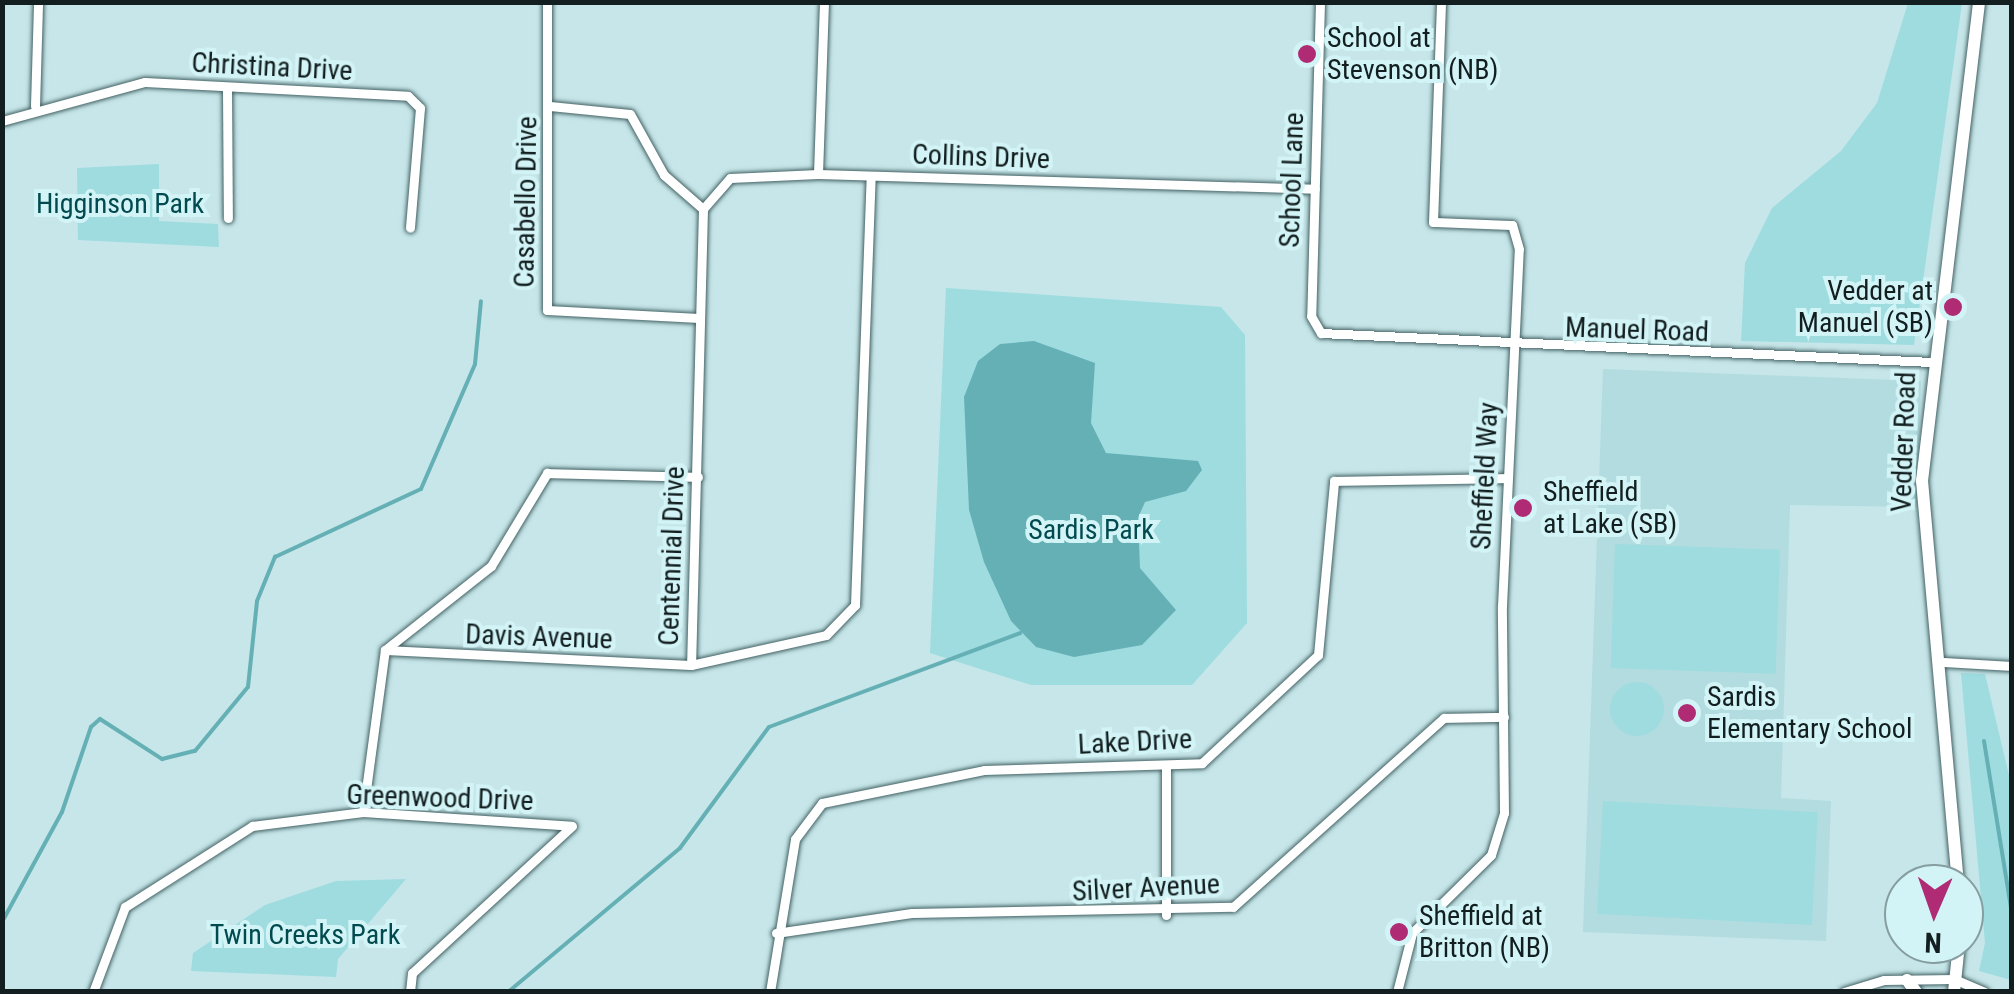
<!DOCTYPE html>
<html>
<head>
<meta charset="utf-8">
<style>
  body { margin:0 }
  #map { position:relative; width:2014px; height:994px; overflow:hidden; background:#c6e6e9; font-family:"Roboto Condensed",sans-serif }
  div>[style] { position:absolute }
  .built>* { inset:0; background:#b2dcdf }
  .green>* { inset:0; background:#9edce0; transform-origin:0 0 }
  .round { border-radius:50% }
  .water>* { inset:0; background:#65b0b5 }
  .stream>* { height:4px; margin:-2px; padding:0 2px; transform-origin:2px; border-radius:2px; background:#65b0b5 }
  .roads { filter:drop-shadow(0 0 2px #446264) drop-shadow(0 0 2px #446264) }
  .street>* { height:9px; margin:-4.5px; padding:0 4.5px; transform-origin:4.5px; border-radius:4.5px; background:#fff }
  .secondary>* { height:12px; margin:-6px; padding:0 6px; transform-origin:6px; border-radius:6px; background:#fff }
  .dots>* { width:28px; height:28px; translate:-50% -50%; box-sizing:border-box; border:5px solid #d3f4f6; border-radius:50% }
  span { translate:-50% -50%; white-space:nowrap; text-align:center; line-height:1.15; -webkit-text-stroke:8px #d3f4f6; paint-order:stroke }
  .poi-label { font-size:28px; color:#121e1f }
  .left { translate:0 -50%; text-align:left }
  .right { translate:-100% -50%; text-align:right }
  .street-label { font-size:28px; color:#121e1f }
  .park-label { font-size:28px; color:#014a4f }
  .frame { position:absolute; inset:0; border:5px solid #121e1f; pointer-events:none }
  .north { position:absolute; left:1884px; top:864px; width:100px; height:100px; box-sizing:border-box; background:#d3f4f6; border:2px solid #869ea0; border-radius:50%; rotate:182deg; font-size:28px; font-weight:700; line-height:40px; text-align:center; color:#121e1f }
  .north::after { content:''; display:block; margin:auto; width:35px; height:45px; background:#af2b74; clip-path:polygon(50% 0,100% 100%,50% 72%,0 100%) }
</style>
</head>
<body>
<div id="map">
  <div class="built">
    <i style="clip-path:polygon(1603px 369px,1921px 381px,1917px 507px,1790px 505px,1781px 798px,1831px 801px,1826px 941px,1583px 932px)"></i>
  </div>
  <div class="green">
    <i style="clip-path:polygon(1908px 3px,1962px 3px,1914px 345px,1741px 341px,1745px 263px,1772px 208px,1841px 151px,1877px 103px)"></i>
    <i style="clip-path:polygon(159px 164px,159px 221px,218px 224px,219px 247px,78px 240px,77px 168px)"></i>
    <i style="clip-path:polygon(946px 288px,1221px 307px,1245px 335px,1247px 623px,1192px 685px,1031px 685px,930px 653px)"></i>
    <i style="left:1615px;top:544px;width:165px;height:124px;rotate:2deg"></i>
    <i style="clip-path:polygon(1961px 673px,1985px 674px,2011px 784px,2011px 980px,1979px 971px,1985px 943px)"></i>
    <i class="round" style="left:1610px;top:682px;width:54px;height:54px"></i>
    <i style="left:1603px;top:801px;width:215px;height:113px;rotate:3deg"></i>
    <i style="clip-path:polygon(406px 879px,338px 959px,336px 977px,191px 971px,193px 953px,265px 905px,336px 881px)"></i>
  </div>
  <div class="water">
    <i style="clip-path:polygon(1034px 341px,1095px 363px,1091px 423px,1106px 453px,1198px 461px,1202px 470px,1186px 491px,1145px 502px,1138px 518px,1140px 568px,1176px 610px,1142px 645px,1074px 657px,1036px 647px,1011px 621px,984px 562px,969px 510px,964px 397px,978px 361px,1000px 344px)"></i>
  </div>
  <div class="stream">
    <i style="left:1984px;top:741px;width:174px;rotate:80.8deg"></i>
    <i style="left:2px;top:922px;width:125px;rotate:-61.4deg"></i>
    <i style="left:62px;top:812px;width:90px;rotate:-71.2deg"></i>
    <i style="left:91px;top:727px;width:12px;rotate:-42deg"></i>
    <i style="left:100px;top:719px;width:74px;rotate:32.8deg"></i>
    <i style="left:162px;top:759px;width:34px;rotate:-14deg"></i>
    <i style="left:195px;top:751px;width:83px;rotate:-50.4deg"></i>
    <i style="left:248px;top:687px;width:86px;rotate:-84deg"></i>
    <i style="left:257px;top:601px;width:48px;rotate:-67.8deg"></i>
    <i style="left:275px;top:557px;width:161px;rotate:-25deg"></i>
    <i style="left:421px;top:489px;width:136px;rotate:-66.6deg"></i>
    <i style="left:475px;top:364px;width:63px;rotate:-84.6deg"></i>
    <i style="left:508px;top:992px;width:224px;rotate:-39.9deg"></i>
    <i style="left:680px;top:848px;width:150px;rotate:-53.7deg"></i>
    <i style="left:769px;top:727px;width:268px;rotate:-20.5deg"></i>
  </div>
  <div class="roads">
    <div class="street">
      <i style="left:547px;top:2px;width:308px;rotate:90deg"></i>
      <i style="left:547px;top:310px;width:152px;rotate:3deg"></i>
      <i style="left:824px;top:2px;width:172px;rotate:92deg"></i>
      <i style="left:818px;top:174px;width:497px;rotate:1.7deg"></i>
      <i style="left:1320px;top:2px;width:314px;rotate:91.6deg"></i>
      <i style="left:1311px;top:316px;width:20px;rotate:60deg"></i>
      <i style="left:1321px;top:333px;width:611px;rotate:2.72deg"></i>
      <i style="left:227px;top:89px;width:129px;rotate:89.6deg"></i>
      <i style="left:35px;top:106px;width:104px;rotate:-88.3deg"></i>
      <i style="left:550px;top:106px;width:80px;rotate:5.7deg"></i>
      <i style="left:630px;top:114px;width:70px;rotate:60.9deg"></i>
      <i style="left:664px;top:175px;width:52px;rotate:41.1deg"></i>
      <i style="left:2px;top:121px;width:148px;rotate:-15.3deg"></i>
      <i style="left:145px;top:82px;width:263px;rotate:3deg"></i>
      <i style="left:408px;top:96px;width:17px;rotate:45deg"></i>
      <i style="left:420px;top:108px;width:120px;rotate:94.8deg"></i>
      <i style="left:818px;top:174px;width:88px;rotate:177.4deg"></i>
      <i style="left:730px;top:178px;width:41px;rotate:131.1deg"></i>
      <i style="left:703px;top:209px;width:456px;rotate:91.5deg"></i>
      <i style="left:691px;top:665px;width:138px;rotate:-12.5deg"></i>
      <i style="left:826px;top:635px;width:42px;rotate:-46deg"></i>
      <i style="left:855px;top:605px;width:429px;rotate:-87.9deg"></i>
      <i style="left:385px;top:650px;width:306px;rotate:2.8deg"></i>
      <i style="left:1944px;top:662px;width:68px;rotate:3.4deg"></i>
      <i style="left:363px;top:812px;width:163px;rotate:-82.3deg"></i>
      <i style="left:385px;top:650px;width:135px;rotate:-38.4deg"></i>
      <i style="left:491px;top:566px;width:109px;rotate:-58.9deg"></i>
      <i style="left:547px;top:473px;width:151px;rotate:1.5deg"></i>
      <i style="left:1166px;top:915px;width:146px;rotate:-90deg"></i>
      <i style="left:776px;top:933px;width:137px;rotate:-8.4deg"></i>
      <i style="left:912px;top:913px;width:321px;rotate:-1.1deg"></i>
      <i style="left:1233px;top:907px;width:283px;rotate:-41.9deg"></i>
      <i style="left:1444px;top:718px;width:60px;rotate:-1deg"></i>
      <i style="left:93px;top:992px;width:91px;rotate:-69.4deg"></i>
      <i style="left:125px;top:907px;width:151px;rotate:-32.5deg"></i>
      <i style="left:252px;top:826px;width:112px;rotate:-7.2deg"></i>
      <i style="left:363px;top:812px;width:209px;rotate:3.8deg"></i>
      <i style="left:572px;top:826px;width:217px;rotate:137.4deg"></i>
      <i style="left:412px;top:973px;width:19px;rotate:96deg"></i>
      <i style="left:770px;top:992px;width:155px;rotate:-80.7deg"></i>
      <i style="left:795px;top:839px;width:45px;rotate:-53.1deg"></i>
      <i style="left:822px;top:803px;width:165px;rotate:-11.5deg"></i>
      <i style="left:984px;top:770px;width:218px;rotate:-1.8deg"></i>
      <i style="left:1202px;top:763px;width:158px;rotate:-43deg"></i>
      <i style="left:1318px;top:655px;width:175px;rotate:-84.7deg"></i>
      <i style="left:1334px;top:481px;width:174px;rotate:-1deg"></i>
      <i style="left:1397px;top:992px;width:61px;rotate:-75.7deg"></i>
      <i style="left:1412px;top:933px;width:111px;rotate:-44.6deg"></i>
      <i style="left:1491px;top:855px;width:44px;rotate:-72.8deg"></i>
      <i style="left:1504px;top:813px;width:207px;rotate:-90.6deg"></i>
      <i style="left:1502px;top:606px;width:357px;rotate:-87.3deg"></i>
      <i style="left:1519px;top:249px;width:25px;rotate:-106deg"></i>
      <i style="left:1512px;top:225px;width:79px;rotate:-177.8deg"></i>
      <i style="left:1433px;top:222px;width:220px;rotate:-87.9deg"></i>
      <i style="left:1844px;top:992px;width:42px;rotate:-16.7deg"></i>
      <i style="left:1884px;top:980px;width:70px;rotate:-0.8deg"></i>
      <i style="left:1954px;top:979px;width:33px;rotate:23deg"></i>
    </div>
    <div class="secondary">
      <i style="left:1958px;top:884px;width:405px;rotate:-95.1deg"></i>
      <i style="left:1922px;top:481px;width:482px;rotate:-83.2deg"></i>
      <i style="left:1907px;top:980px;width:15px;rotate:53deg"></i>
      <i style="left:1954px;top:992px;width:48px;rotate:-84.1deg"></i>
    </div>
  </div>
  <div class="dots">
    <i style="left:1307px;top:54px;background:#af2b74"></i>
    <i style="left:1953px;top:307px;background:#af2b74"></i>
    <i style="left:1523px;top:508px;background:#af2b74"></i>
    <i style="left:1687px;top:713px;background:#af2b74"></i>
    <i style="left:1399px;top:932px;background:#af2b74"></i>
  </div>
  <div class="poi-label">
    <span class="left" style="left:1327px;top:54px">School at<br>Stevenson (NB)</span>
    <span class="right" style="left:1933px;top:307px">Vedder at<br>Manuel (SB)</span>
    <span class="left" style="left:1543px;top:508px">Sheffield<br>at Lake (SB)</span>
    <span class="left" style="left:1707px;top:713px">Sardis<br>Elementary School</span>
    <span class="left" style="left:1419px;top:932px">Sheffield at<br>Britton (NB)</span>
  </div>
  <div class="street-label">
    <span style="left:272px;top:67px;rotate:3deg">Christina Drive</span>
    <span style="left:981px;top:157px;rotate:2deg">Collins Drive</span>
    <span style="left:1292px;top:180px;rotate:-88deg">School Lane</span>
    <span style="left:526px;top:202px;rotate:-89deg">Casabello Drive</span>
    <span style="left:1637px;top:330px;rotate:2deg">Manuel Road</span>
    <span style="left:1904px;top:442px;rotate:-88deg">Vedder Road</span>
    <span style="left:1485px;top:476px;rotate:-87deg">Sheffield Way</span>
    <span style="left:672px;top:556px;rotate:-88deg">Centennial Drive</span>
    <span style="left:539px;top:637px;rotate:2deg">Davis Avenue</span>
    <span style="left:1135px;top:742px;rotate:-3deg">Lake Drive</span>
    <span style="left:440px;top:798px;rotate:2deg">Greenwood Drive</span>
    <span style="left:1146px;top:888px;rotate:-3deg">Silver Avenue</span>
  </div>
  <div class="park-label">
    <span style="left:120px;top:204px">Higginson Park</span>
    <span style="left:1091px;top:530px">Sardis Park</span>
    <span style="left:305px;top:935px">Twin Creeks Park</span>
  </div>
  <div class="frame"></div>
  <div class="north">N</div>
</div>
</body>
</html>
